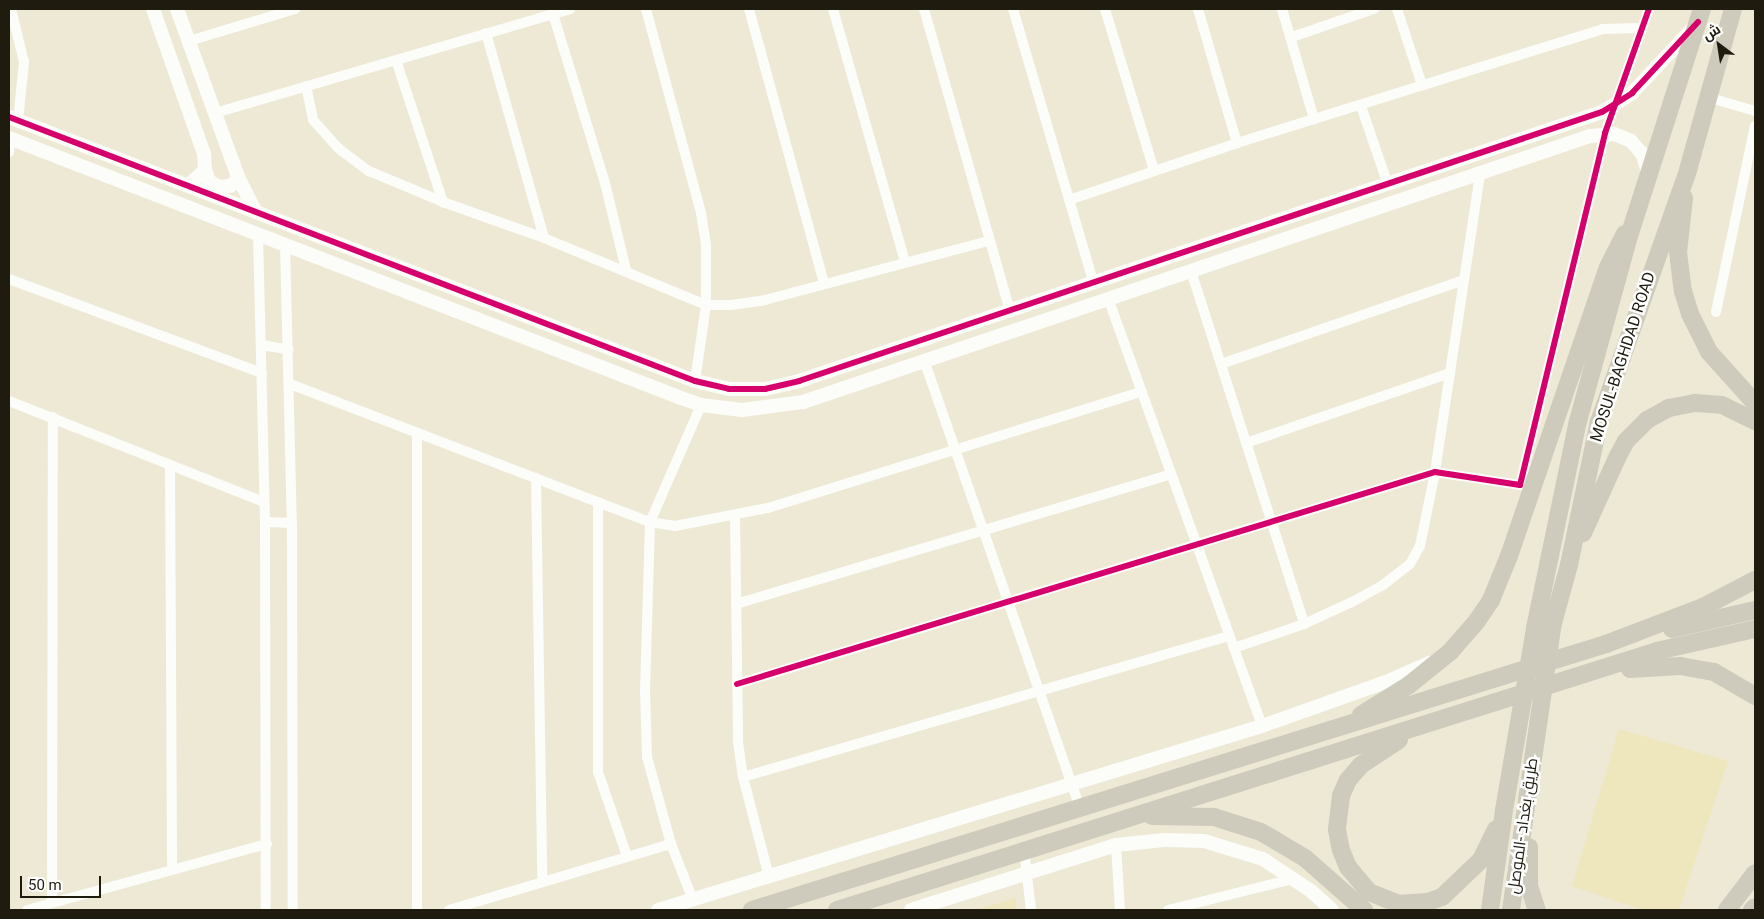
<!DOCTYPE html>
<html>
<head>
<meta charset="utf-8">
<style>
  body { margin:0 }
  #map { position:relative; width:1764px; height:919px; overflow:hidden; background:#ede9d5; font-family:Roboto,Cairo,sans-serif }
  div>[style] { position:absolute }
  .green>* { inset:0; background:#eee6bc }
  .street>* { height:10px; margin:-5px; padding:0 5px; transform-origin:5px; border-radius:5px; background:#fcfcf9 }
  .secondary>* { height:14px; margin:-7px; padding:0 7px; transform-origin:7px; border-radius:7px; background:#fcfcf9 }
  .highway>* { height:18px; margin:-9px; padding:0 9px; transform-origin:9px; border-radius:9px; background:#cecbbd }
  .cycleway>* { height:6px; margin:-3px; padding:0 3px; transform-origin:3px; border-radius:3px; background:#d6006c }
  span { translate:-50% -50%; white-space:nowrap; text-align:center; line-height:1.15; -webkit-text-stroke:5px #fff; paint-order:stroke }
  .street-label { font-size:16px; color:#1f1c0f }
  .frame { position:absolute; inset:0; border:10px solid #1f1c0f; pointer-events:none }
  .north { position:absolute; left:1694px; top:20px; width:50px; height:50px; -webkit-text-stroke:4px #fff; paint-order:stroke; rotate:329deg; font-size:14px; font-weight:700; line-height:20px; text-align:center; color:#1f1c0f }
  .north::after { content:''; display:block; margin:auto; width:18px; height:22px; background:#1f1c0f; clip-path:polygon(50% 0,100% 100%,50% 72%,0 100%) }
  .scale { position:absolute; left:20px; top:876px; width:81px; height:22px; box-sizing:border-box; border:2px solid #1f1c0f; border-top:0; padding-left:6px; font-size:15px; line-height:18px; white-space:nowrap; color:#1f1c0f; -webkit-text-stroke:4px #fff; paint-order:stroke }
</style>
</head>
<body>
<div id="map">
  <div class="green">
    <i style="clip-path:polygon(1619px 729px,1728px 761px,1679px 910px,1643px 910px,1572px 886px)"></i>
    <i style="clip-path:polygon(1016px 898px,1016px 910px,975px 910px)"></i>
  </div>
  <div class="street">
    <i style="left:11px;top:9px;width:55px;rotate:76.2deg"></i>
    <i style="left:24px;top:62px;width:59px;rotate:95.8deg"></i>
    <i style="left:646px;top:9px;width:211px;rotate:74.9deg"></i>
    <i style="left:701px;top:213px;width:33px;rotate:81deg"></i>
    <i style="left:706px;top:246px;width:59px;rotate:90deg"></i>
    <i style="left:706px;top:305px;width:77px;rotate:98.2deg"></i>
    <i style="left:749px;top:9px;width:284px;rotate:74.7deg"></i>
    <i style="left:833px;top:9px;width:263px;rotate:74.1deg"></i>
    <i style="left:924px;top:9px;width:313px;rotate:74.1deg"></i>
    <i style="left:1013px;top:9px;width:284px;rotate:73.6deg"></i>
    <i style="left:1105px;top:9px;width:168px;rotate:73.1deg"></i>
    <i style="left:1198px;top:9px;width:140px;rotate:73.8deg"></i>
    <i style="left:1282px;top:9px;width:115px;rotate:73.8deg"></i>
    <i style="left:1397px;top:9px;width:80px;rotate:71.8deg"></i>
    <i style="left:553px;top:14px;width:177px;rotate:72.9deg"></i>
    <i style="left:605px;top:183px;width:89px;rotate:76.4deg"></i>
    <i style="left:486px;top:33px;width:213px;rotate:74.2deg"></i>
    <i style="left:1292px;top:37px;width:87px;rotate:-18.9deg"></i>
    <i style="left:189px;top:41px;width:111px;rotate:-16.8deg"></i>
    <i style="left:396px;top:60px;width:150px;rotate:71.7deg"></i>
    <i style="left:306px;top:86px;width:35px;rotate:78deg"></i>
    <i style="left:313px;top:120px;width:38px;rotate:48deg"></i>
    <i style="left:338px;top:148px;width:39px;rotate:37deg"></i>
    <i style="left:369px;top:171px;width:80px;rotate:22.7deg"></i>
    <i style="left:443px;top:202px;width:107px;rotate:19.6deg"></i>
    <i style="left:544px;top:238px;width:175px;rotate:22.5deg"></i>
    <i style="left:706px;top:305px;width:25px"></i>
    <i style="left:731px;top:305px;width:34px;rotate:-8deg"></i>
    <i style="left:765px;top:300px;width:231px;rotate:-14.8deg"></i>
    <i style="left:1707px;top:97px;width:50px;rotate:16.3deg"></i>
    <i style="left:1361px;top:106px;width:80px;rotate:71.1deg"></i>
    <i style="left:215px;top:113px;width:370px;rotate:-16.3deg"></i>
    <i style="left:9px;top:152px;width:13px;rotate:-81deg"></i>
    <i style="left:1069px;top:200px;width:177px;rotate:-18.7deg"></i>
    <i style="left:1237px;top:143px;width:382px;rotate:-17.3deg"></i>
    <i style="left:1602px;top:29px;width:40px;rotate:-1.4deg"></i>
    <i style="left:258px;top:234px;width:288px;rotate:88.6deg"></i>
    <i style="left:265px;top:522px;width:388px;rotate:89.9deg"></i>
    <i style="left:285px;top:244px;width:279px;rotate:88.6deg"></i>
    <i style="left:292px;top:523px;width:387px;rotate:89.9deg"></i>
    <i style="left:1191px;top:271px;width:371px;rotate:72.2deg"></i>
    <i style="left:9px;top:279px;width:270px;rotate:20.4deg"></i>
    <i style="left:1108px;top:298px;width:455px;rotate:70.2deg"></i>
    <i style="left:1716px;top:312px;width:190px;rotate:-78.2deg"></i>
    <i style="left:262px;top:345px;width:27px;rotate:10deg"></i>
    <i style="left:924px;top:360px;width:475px;rotate:70.8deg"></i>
    <i style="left:1221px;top:364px;width:257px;rotate:-19.1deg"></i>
    <i style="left:290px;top:384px;width:386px;rotate:21deg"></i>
    <i style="left:650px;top:522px;width:25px;rotate:9deg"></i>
    <i style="left:675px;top:526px;width:95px;rotate:-11deg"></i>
    <i style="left:768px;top:508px;width:391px;rotate:-17.3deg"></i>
    <i style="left:9px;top:401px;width:274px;rotate:21.6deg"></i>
    <i style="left:1246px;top:443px;width:216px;rotate:-18.9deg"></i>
    <i style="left:170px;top:467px;width:402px;rotate:89.7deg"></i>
    <i style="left:536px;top:478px;width:404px;rotate:89.1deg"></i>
    <i style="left:598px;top:502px;width:270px;rotate:90deg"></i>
    <i style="left:598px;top:772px;width:89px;rotate:71deg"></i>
    <i style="left:735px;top:516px;width:226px;rotate:89.2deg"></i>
    <i style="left:738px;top:742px;width:35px;rotate:82deg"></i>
    <i style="left:743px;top:777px;width:103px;rotate:75.4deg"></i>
    <i style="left:265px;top:522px;width:27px;rotate:2deg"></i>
    <i style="left:736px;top:604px;width:454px;rotate:-16.6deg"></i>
    <i style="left:1234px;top:648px;width:74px;rotate:-18.9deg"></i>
    <i style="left:1304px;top:624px;width:55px;rotate:-24.7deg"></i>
    <i style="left:1354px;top:601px;width:33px;rotate:-29deg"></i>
    <i style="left:1383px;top:585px;width:34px;rotate:-38deg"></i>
    <i style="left:1410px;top:564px;width:21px;rotate:-61deg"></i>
    <i style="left:1420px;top:546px;width:76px;rotate:-78.5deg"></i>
    <i style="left:1435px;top:472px;width:300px;rotate:-81.4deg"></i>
    <i style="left:737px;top:684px;width:729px;rotate:-16.89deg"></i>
    <i style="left:1435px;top:472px;width:86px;rotate:8.7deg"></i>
    <i style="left:1520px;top:485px;width:362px;rotate:-76.4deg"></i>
    <i style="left:1605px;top:133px;width:132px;rotate:-70.5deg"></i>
    <i style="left:743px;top:777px;width:506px;rotate:-16.18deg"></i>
    <i style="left:1116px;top:845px;width:65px;rotate:86.5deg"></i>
    <i style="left:1024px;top:849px;width:61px;rotate:83.5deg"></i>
    <i style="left:693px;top:900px;width:60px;rotate:-111.4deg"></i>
    <i style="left:671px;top:844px;width:90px;rotate:-105.4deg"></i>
    <i style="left:647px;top:757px;width:66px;rotate:-91.7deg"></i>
    <i style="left:645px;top:691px;width:169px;rotate:-88.3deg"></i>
    <i style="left:650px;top:522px;width:128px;rotate:-66.4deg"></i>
    <i style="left:52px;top:902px;width:485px;rotate:-89.9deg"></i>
    <i style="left:27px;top:910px;width:249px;rotate:-15.4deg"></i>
    <i style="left:417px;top:910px;width:477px;rotate:-90deg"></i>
    <i style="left:449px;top:910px;width:232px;rotate:-16.6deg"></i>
    <i style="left:1168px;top:910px;width:128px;rotate:-14deg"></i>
  </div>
  <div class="secondary">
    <i style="left:153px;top:9px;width:154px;rotate:70.6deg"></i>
    <i style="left:204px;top:154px;width:16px;rotate:86deg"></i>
    <i style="left:205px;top:170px;width:23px;rotate:137deg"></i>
    <i style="left:177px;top:9px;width:181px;rotate:70deg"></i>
    <i style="left:239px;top:179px;width:37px;rotate:63deg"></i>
    <i style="left:9px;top:117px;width:735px;rotate:21.05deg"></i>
    <i style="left:695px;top:381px;width:35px;rotate:13deg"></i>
    <i style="left:729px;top:389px;width:36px"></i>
    <i style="left:765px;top:389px;width:35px;rotate:-13deg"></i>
    <i style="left:799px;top:381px;width:847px;rotate:-18.52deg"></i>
    <i style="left:1602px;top:112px;width:36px;rotate:-32deg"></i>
    <i style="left:1632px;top:93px;width:91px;rotate:-46.8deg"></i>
    <i style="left:9px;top:138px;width:721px;rotate:21.15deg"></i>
    <i style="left:681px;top:398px;width:21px;rotate:19deg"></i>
    <i style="left:701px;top:405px;width:41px;rotate:7deg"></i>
    <i style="left:742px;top:410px;width:62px;rotate:-7.5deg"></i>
    <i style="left:803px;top:402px;width:831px;rotate:-18.67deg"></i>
    <i style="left:1590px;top:136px;width:24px;rotate:-5deg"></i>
    <i style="left:1614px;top:134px;width:18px;rotate:22deg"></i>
    <i style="left:1631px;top:141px;width:18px;rotate:49deg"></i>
    <i style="left:1643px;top:155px;width:22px;rotate:74deg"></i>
    <i style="left:205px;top:170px;width:12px;rotate:70deg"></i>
    <i style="left:209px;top:181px;width:12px;rotate:31deg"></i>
    <i style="left:219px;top:187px;width:11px;rotate:-5deg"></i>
    <i style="left:230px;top:186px;width:11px;rotate:-38deg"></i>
    <i style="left:658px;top:910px;width:631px;rotate:-16.94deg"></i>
    <i style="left:1262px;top:726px;width:137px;rotate:-19.6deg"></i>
    <i style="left:1391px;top:680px;width:42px;rotate:-24.1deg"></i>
    <i style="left:911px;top:910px;width:215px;rotate:-17.6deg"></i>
    <i style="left:1116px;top:845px;width:48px;rotate:-5.9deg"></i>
    <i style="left:1164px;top:840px;width:40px;rotate:1.4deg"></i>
    <i style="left:1204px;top:841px;width:62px;rotate:17deg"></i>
    <i style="left:1263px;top:859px;width:58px;rotate:33.7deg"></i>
    <i style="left:1311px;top:891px;width:28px;rotate:42deg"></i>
  </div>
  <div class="highway">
    <i style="left:1684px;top:198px;width:54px;rotate:96.3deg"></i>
    <i style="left:1678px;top:252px;width:39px;rotate:83deg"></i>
    <i style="left:1683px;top:291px;width:24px;rotate:73deg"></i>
    <i style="left:1690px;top:314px;width:42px;rotate:63.4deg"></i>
    <i style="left:1709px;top:352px;width:69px;rotate:48deg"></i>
    <i style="left:1583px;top:533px;width:85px;rotate:-65.6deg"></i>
    <i style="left:1618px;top:456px;width:17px;rotate:-62deg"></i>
    <i style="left:1626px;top:441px;width:30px;rotate:-45deg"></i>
    <i style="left:1647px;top:420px;width:25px;rotate:-29deg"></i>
    <i style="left:1669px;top:408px;width:26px;rotate:-11deg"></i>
    <i style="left:1695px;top:403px;width:27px;rotate:4deg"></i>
    <i style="left:1722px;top:405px;width:37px;rotate:26deg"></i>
    <i style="left:1672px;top:629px;width:85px;rotate:-12.9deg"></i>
    <i style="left:1630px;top:669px;width:50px;rotate:-3.4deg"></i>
    <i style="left:1680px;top:666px;width:35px;rotate:10deg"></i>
    <i style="left:1714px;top:672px;width:48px;rotate:30.3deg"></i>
    <i style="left:1361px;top:715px;width:57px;rotate:-32deg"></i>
    <i style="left:1409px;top:685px;width:53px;rotate:-38.8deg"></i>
    <i style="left:1450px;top:652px;width:41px;rotate:-48.9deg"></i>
    <i style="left:1477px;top:621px;width:25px;rotate:-56deg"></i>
    <i style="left:1491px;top:600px;width:48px;rotate:-67.8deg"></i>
    <i style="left:1509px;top:556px;width:305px;rotate:-71.1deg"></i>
    <i style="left:1608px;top:267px;width:37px;rotate:-63deg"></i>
    <i style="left:1399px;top:740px;width:45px;rotate:146.7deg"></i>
    <i style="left:1361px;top:765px;width:20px;rotate:131deg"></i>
    <i style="left:1348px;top:780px;width:17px;rotate:114deg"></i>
    <i style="left:1341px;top:796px;width:34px;rotate:97deg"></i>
    <i style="left:1337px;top:830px;width:20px;rotate:79deg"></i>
    <i style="left:1341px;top:850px;width:18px;rotate:68deg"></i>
    <i style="left:1348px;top:867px;width:33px;rotate:50deg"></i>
    <i style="left:1369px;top:892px;width:31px;rotate:22deg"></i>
    <i style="left:1398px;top:904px;width:30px;rotate:-4deg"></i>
    <i style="left:1428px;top:902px;width:15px;rotate:-20deg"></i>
    <i style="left:1442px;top:897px;width:54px;rotate:-43.5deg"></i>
    <i style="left:1481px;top:860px;width:34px;rotate:-64deg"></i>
    <i style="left:1152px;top:816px;width:62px;rotate:0.9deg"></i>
    <i style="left:1214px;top:817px;width:49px;rotate:17.7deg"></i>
    <i style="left:1261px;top:832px;width:51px;rotate:30.6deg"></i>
    <i style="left:1305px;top:858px;width:79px;rotate:41.4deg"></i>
    <i style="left:1529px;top:847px;width:39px;rotate:90deg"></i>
    <i style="left:1529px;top:886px;width:25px;rotate:72deg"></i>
    <i style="left:752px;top:910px;width:894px;rotate:-17.3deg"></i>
    <i style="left:1606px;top:644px;width:104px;rotate:-20.9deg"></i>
    <i style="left:1703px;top:607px;width:59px;rotate:-27.4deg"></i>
    <i style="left:837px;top:910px;width:860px;rotate:-17.53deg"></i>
    <i style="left:1657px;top:651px;width:100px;rotate:-12.7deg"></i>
    <i style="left:1490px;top:910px;width:101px;rotate:-82deg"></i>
    <i style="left:1504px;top:810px;width:185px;rotate:-80.3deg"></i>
    <i style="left:1535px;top:628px;width:211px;rotate:-78.3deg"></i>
    <i style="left:1578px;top:421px;width:192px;rotate:-74.6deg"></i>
    <i style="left:1629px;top:236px;width:238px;rotate:-72.2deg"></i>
    <i style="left:1511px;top:910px;width:290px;rotate:-81.7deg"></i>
    <i style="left:1553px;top:623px;width:60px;rotate:-74.6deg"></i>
    <i style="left:1569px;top:565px;width:146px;rotate:-78.2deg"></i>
    <i style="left:1599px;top:422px;width:267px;rotate:-70.5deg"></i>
    <i style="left:1688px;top:170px;width:167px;rotate:-74.4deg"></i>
    <i style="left:1727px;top:910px;width:46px;rotate:-52.9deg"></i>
    <i style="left:1752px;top:910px;width:4px;rotate:-45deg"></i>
  </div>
  <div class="cycleway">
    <i style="left:9px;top:117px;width:735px;rotate:21.05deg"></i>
    <i style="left:695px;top:381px;width:35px;rotate:13deg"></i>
    <i style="left:729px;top:389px;width:36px"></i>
    <i style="left:765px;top:389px;width:35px;rotate:-13deg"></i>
    <i style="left:799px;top:381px;width:847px;rotate:-18.52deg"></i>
    <i style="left:1602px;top:112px;width:36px;rotate:-32deg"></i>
    <i style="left:1632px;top:93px;width:97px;rotate:-47.1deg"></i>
    <i style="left:737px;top:684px;width:729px;rotate:-16.89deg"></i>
    <i style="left:1435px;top:472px;width:86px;rotate:8.7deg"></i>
    <i style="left:1520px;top:485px;width:362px;rotate:-76.4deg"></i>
    <i style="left:1605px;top:133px;width:132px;rotate:-70.5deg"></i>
  </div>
  <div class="street-label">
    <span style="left:1623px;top:357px;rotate:-72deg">MOSUL-BAGHDAD ROAD</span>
    <span style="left:1523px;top:826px;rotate:-82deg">طريق بغداد -الموصل</span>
  </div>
  <div class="frame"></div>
  <div class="north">ش</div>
  <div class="scale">50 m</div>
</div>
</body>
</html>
